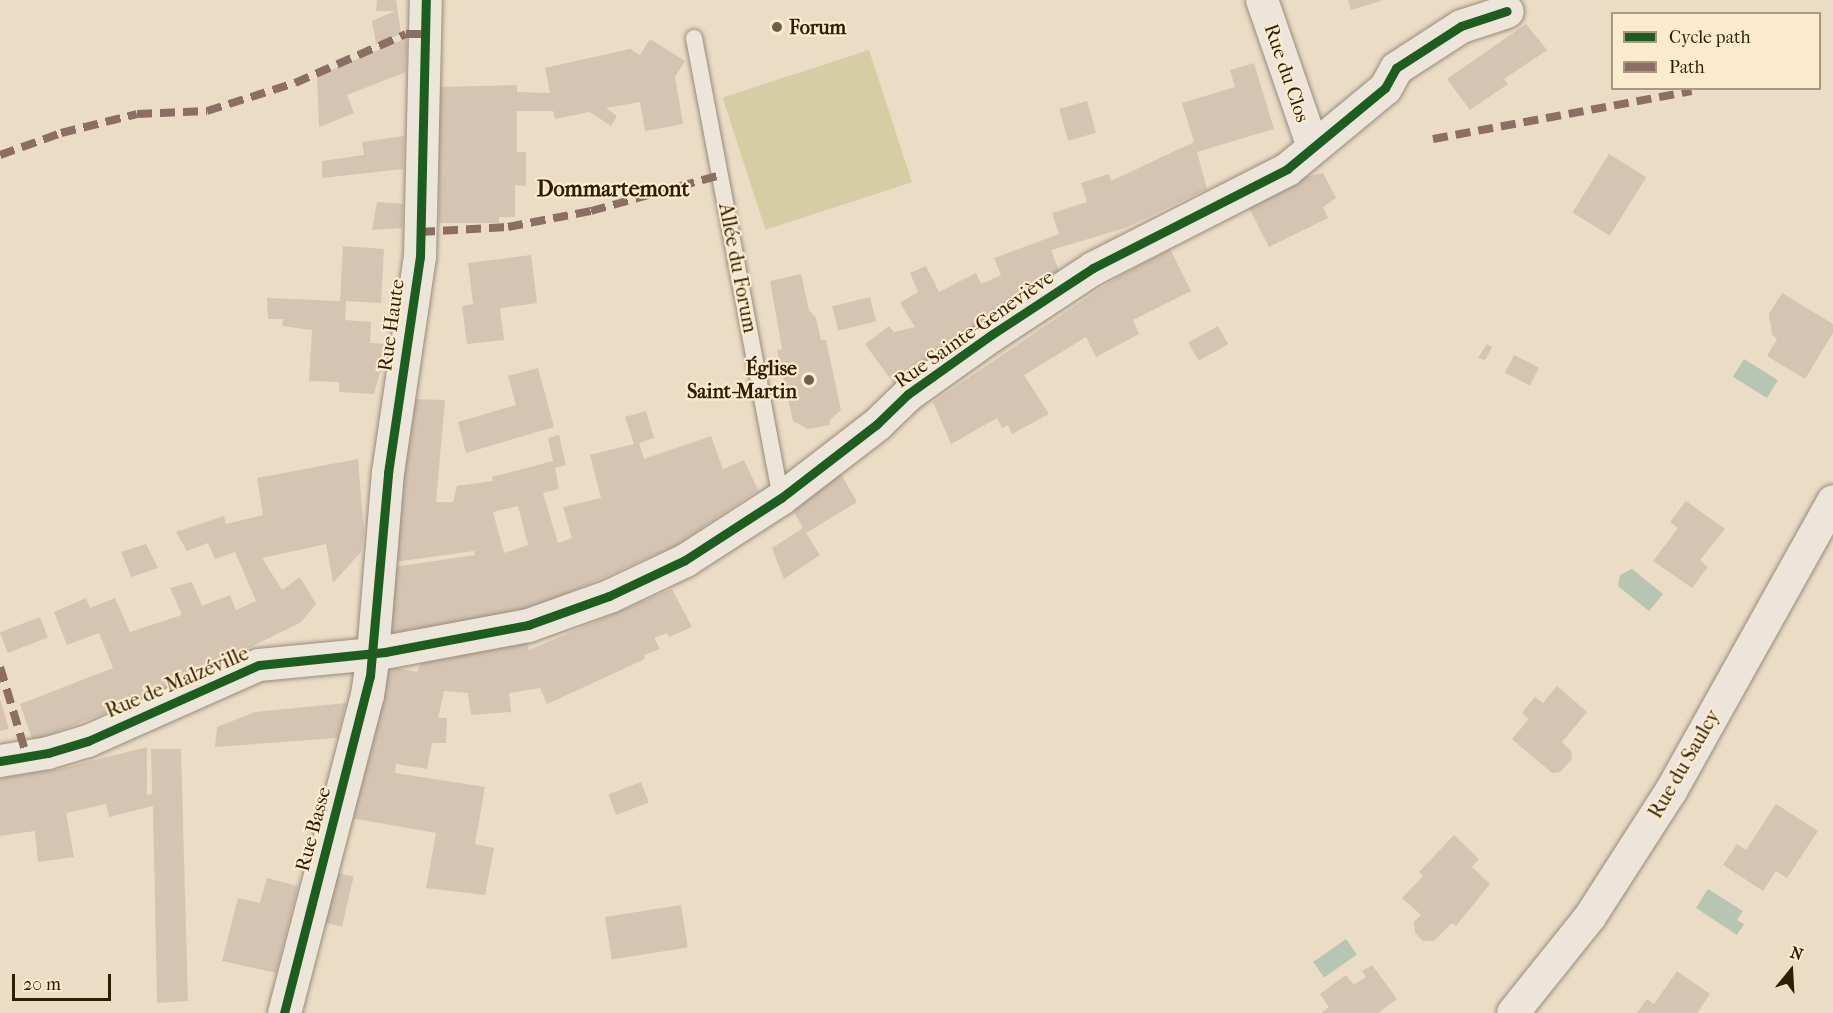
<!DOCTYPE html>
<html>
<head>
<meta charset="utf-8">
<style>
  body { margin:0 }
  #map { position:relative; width:1833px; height:1013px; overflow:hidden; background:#ebdcc5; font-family:"IM FELL French Canon",serif }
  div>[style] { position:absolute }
  .green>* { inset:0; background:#d6cda4; transform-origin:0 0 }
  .water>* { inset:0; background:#b6c6b2; transform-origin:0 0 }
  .building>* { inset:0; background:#d6c4b3; transform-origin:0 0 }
  .roads { filter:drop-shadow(0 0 2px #968c7c) drop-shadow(0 0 2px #968c7c) }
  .service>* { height:16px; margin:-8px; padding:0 8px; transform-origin:8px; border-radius:8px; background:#ede5da }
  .minor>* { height:32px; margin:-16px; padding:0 16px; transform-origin:16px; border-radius:16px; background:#ede5da }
  .tertiary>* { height:33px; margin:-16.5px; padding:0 16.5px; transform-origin:16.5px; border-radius:16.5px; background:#ede5da }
  .quiet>* { height:8px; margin-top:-4px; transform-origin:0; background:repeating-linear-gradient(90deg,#8d6e63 0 15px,transparent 0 23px) }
  .cycleway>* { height:9px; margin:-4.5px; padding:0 4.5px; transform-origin:4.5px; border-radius:4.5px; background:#1b5e20 }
  .dots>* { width:16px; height:16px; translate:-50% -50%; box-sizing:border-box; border:3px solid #fcebcf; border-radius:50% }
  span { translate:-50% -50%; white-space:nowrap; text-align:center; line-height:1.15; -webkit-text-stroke:4.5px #fcebcf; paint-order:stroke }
  .poi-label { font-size:20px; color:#2e1c04; font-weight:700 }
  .left { translate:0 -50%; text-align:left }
  .right { translate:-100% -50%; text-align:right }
  .street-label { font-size:20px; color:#2e1c04 }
  .quarter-label { font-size:22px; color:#2e1c04; font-weight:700 }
  .legend { position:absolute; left:1611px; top:12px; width:210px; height:78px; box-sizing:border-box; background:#fcebcf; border:2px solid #aa987e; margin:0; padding:8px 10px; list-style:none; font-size:18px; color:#2e1c04 }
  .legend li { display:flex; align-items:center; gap:12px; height:30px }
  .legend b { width:30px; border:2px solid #aa987e }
  .north { position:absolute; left:1761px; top:941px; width:60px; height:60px; -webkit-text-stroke:4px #fcebcf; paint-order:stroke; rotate:18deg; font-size:16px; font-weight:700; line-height:24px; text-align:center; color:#2e1c04 }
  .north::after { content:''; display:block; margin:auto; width:21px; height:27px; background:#2e1c04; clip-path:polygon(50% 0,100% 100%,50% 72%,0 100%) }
  .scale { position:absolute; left:12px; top:974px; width:99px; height:27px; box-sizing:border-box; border:3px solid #2e1c04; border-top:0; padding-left:8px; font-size:18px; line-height:21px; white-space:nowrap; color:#2e1c04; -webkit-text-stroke:4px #fcebcf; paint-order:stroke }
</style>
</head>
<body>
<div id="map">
  <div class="green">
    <i style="left:869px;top:50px;width:139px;height:154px;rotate:72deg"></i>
  </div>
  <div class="water">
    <i style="left:1744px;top:359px;width:40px;height:21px;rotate:32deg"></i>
    <i style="clip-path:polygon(1632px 569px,1663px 594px,1649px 611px,1618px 586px,1620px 575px)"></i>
    <i style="clip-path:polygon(1708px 889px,1743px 911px,1737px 920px,1744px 924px,1737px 935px,1696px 908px)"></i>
    <i style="left:1346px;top:939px;width:19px;height:40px;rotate:55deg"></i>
  </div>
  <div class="building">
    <i style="clip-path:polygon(377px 0,396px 0,401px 34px,376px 44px,372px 21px,395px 11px,376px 11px)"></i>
    <i style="clip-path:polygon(1348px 0,1381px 0,1381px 1px,1351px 10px)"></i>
    <i style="clip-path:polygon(1526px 24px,1547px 50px,1504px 79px,1508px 84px,1470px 110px,1447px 79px)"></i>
    <i style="clip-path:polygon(407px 38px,406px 72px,347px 95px,354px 113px,319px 127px,317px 76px)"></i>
    <i style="clip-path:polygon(650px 39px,685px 61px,675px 77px,683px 124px,645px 131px,640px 102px,606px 108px,617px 116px,611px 126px,590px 112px,555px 119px,553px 111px,517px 111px,517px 152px,526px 152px,526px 186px,515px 185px,515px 217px,499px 217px,499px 223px,439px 223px,439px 87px,517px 85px,517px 92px,550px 93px,545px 68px,630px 49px,640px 55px)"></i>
    <i style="clip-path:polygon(1254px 63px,1274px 129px,1197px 152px,1207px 189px,1125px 228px,1051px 250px,1061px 276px,896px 387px,865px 344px,889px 326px,894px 332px,915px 327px,900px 303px,918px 292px,910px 273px,926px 266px,939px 292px,976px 273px,981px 284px,1001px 275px,994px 258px,1059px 234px,1052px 213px,1087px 202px,1081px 183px,1109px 174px,1111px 181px,1194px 142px,1182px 103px,1235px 87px,1230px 70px)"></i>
    <i style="left:1087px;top:101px;width:33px;height:29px;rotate:74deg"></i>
    <i style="clip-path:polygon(404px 136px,403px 169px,322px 178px,322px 161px,364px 155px,362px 142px)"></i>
    <i style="left:1609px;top:154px;width:44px;height:69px;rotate:32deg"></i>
    <i style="clip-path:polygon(1323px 173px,1336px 198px,1323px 207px,1328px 218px,1269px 247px,1248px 206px,1305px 177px)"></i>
    <i style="clip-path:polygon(377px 202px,403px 204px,402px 228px,372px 230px)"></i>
    <i style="clip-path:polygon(343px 246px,384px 249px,381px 303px,346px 301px,345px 320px,371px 322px,370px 343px,388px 344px,374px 394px,339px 392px,339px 382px,309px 381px,312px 330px,282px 326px,283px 319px,268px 319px,267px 298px,340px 301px)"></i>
    <i style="clip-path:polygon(1170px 249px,1191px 291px,1133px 320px,1139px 334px,1096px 357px,1086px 337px,1024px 375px,1049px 414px,1012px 434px,1008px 425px,1002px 428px,997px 418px,951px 444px,933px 402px,1113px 280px)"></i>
    <i style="clip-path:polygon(531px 255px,537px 303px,500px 308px,504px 340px,467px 344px,462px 306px,473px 304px,468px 263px)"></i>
    <i style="clip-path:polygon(801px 274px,809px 310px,816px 318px,821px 340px,826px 340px,841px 410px,830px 420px,830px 425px,808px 429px,793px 421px,777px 350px,782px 349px,770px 281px)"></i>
    <i style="clip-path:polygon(1782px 293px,1833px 324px,1833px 333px,1805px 379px,1767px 356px,1777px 339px,1772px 335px,1769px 314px)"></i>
    <i style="left:870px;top:297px;width:25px;height:39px;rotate:76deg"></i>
    <i style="left:1218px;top:326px;width:21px;height:34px;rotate:61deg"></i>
    <i style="clip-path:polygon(1487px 344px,1492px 347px,1485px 360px,1478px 358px)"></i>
    <i style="left:1514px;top:355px;width:28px;height:20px;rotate:27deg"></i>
    <i style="clip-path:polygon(538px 368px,554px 427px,466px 453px,458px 422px,516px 405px,508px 376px)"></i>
    <i style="clip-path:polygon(evenodd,411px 399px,445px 400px,436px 502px,453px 502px,457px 486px,493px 481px,492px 477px,553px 461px,548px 438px,559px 435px,566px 465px,555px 468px,559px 489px,543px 493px,558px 543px,572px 538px,563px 507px,601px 498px,590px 455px,634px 444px,625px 417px,646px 411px,654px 438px,639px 443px,644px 459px,711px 436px,723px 469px,744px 460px,758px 490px,675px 546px,522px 613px,388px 634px,394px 567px,475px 555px,474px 551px,395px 562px,398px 499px,411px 399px,518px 506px,528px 545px,504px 553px,493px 512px,518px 506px)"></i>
    <i style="clip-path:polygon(358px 459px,364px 531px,361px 552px,333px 583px,326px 544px,262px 558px,282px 590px,300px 577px,316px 604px,300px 623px,156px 693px,33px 741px,20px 704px,113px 668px,99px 633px,67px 645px,54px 612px,86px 598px,90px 608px,115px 598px,130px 632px,182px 615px,170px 588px,192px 582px,202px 606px,230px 595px,236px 610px,256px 601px,235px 552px,215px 559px,208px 543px,187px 551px,176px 532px,224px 516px,226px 524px,263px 515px,257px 478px)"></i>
    <i style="clip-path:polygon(838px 469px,857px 502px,806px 533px,820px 555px,784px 579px,772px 548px,803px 528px,789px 503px)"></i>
    <i style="clip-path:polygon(1686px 501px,1725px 529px,1700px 560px,1708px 567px,1692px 588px,1653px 561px,1678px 528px,1670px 522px)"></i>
    <i style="clip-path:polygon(146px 544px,158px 568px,131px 577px,121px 552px)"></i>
    <i style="clip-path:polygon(672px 589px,692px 627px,669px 637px,667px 633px,654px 638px,660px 649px,644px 655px,645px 659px,547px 704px,540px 688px,509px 693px,511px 712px,471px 715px,468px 693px,444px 691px,438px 718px,447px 718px,446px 743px,432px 743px,427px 769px,396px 764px,395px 773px,485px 787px,475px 844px,494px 848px,485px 895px,426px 888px,436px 833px,351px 818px,387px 666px,417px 672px,423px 658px,527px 641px,529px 650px)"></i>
    <i style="left:40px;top:617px;width:22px;height:43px;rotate:69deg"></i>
    <i style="clip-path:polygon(1557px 686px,1587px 712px,1562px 742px,1571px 751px,1572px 759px,1560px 772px,1552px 773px,1512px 739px,1529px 719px,1522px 713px,1535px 697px,1543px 703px)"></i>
    <i style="clip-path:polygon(0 699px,9px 729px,0 731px)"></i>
    <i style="clip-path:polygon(346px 703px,337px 738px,215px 747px,217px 727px,255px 712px)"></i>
    <i style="clip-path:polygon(147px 747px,147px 795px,152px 794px,151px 749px,181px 749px,188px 1001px,157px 1003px,153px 806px,109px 817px,106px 804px,66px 813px,74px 857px,38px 862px,35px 831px,0 836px,0 778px,59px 769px)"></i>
    <i style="left:641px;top:782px;width:22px;height:35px;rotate:69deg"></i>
    <i style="clip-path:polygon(1776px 804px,1818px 831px,1787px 878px,1776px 871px,1763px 891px,1723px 865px,1737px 844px,1746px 850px)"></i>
    <i style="clip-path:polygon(1454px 835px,1479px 859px,1472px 867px,1490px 884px,1456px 926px,1452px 923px,1434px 941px,1423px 941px,1415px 933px,1414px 922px,1421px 915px,1402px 898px,1423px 876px,1419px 872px)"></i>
    <i style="left:337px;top:873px;width:17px;height:51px;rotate:13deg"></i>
    <i style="clip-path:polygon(267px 878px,298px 886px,276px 973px,222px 961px,238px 898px,260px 903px)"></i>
    <i style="left:681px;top:905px;width:43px;height:77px;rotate:81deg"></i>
    <i style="clip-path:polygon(1372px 965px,1397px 999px,1378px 1013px,1321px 1013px,1329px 1007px,1320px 994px,1346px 975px,1354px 985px,1366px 977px,1362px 971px)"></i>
    <i style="clip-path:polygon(1677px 971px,1710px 994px,1697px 1013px,1637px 1013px,1647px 999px,1654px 1004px)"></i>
  </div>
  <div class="roads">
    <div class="service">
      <i style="left:694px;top:38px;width:468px;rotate:79.3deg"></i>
    </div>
    <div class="minor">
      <i style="left:1262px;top:0;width:156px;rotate:70.9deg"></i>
      <i style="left:0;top:761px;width:49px;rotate:-9.5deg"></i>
      <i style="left:48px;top:753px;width:42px;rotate:-16.7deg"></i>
      <i style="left:88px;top:741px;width:187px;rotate:-24deg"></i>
      <i style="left:259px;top:665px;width:115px;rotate:-5.5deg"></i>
      <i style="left:373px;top:654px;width:182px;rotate:-85.3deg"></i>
      <i style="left:388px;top:473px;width:218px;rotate:-81.6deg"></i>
      <i style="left:420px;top:257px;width:257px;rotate:-88.7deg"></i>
      <i style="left:1513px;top:1013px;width:123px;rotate:-51.3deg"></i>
      <i style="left:1590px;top:917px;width:150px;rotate:-57.3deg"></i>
      <i style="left:1671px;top:791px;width:332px;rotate:-60.8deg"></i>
    </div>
    <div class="tertiary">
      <i style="left:284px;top:1013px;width:329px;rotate:-75.4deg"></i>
      <i style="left:367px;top:695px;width:41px;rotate:-81.7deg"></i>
      <i style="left:373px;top:654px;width:158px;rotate:-10.6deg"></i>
      <i style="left:528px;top:625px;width:86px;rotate:-19.7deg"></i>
      <i style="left:609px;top:596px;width:84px;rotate:-25.3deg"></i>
      <i style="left:685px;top:560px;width:114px;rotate:-32.9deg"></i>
      <i style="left:781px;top:498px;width:121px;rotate:-37.6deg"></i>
      <i style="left:877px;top:424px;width:43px;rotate:-44.1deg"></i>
      <i style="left:908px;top:394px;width:102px;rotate:-35.4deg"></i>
      <i style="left:991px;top:335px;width:122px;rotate:-33.3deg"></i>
      <i style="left:1093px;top:268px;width:218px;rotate:-27deg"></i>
      <i style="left:1287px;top:169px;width:127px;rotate:-39.6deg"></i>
      <i style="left:1385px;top:88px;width:23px;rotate:-61deg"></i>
      <i style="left:1396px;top:68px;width:77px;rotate:-32.9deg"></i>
      <i style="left:1461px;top:26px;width:48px;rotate:-18.1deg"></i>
    </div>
  </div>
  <div class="quiet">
    <i style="left:1433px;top:139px;width:263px;rotate:-10.5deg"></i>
    <i style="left:0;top:155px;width:65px;rotate:-19.8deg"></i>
    <i style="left:61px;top:133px;width:78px;rotate:-14deg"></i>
    <i style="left:137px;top:114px;width:70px;rotate:-2.5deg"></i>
    <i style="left:207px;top:111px;width:92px;rotate:-17.7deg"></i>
    <i style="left:295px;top:83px;width:121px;rotate:-23.8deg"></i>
    <i style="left:406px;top:34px;width:18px"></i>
    <i style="left:420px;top:232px;width:88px;rotate:-3.3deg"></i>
    <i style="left:508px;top:227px;width:85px;rotate:-10.9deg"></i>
    <i style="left:591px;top:211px;width:135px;rotate:-15.5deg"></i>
    <i style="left:0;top:667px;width:94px;rotate:73.3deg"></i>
  </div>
  <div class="cycleway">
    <i style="left:0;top:761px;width:49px;rotate:-9.5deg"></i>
    <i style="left:48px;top:753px;width:42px;rotate:-16.7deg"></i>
    <i style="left:88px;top:741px;width:187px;rotate:-24deg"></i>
    <i style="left:259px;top:665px;width:127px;rotate:-5.9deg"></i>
    <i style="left:385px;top:652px;width:146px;rotate:-10.7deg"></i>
    <i style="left:528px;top:625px;width:86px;rotate:-19.7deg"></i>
    <i style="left:609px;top:596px;width:84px;rotate:-25.3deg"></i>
    <i style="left:685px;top:560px;width:114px;rotate:-32.9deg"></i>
    <i style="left:781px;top:498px;width:121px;rotate:-37.6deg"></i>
    <i style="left:877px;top:424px;width:43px;rotate:-44.1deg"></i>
    <i style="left:908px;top:394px;width:102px;rotate:-35.4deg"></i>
    <i style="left:991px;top:335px;width:122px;rotate:-33.3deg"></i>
    <i style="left:1093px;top:268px;width:218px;rotate:-27deg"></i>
    <i style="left:1287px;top:169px;width:127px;rotate:-39.6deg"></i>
    <i style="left:1385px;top:88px;width:23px;rotate:-61deg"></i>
    <i style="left:1396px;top:68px;width:77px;rotate:-32.9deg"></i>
    <i style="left:1461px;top:26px;width:48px;rotate:-18.1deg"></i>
    <i style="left:284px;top:1013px;width:348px;rotate:-75.7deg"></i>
    <i style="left:370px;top:676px;width:204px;rotate:-84.9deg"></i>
    <i style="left:388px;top:473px;width:218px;rotate:-81.6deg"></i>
    <i style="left:420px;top:257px;width:257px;rotate:-88.7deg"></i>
  </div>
  <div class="dots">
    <i style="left:777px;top:27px;background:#705f48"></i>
    <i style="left:809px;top:380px;background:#705f48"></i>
  </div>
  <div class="poi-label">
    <span class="left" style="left:789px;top:27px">Forum</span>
    <span class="right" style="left:797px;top:380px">Église<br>Saint-Martin</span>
  </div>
  <div class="street-label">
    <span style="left:1287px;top:73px;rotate:71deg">Rue du Clos</span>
    <span style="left:738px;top:268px;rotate:79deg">Allée du Forum</span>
    <span style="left:391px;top:325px;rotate:-82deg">Rue Haute</span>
    <span style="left:974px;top:329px;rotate:-35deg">Rue Sainte-Geneviève</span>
    <span style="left:177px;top:682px;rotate:-23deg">Rue de Malzéville</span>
    <span style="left:1684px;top:764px;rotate:-60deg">Rue du Saulcy</span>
    <span style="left:313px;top:829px;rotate:-75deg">Rue Basse</span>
  </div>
  <div class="quarter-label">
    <span style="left:613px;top:190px">Dommartemont</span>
  </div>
  <ul class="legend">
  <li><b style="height:8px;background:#1b5e20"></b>Cycle path</li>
  <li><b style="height:8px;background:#8d6e63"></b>Path</li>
  </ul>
  <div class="north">N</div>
  <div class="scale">20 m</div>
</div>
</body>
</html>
